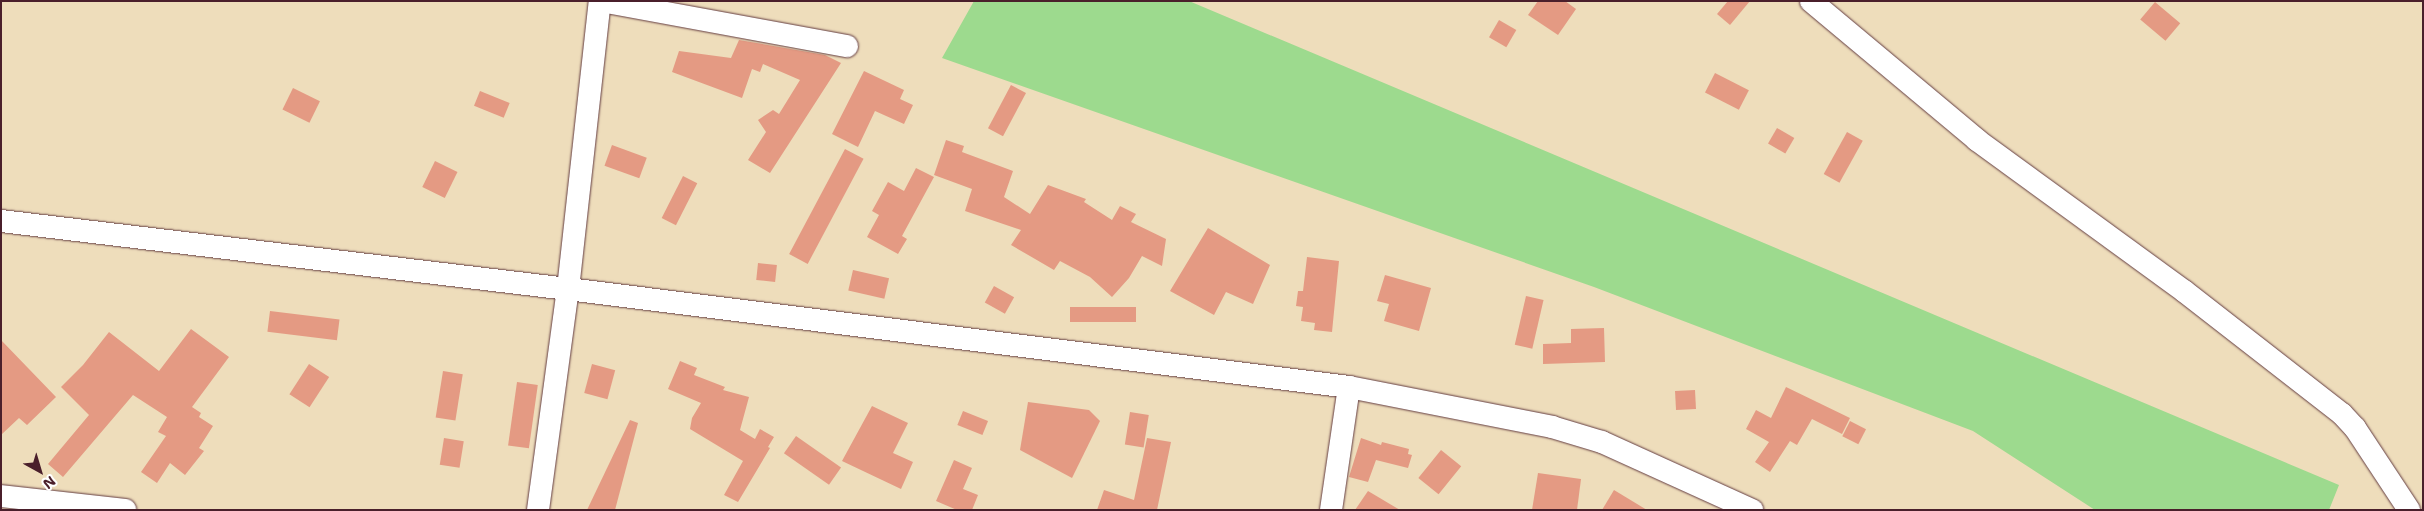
<!DOCTYPE html>
<html>
<head>
<meta charset="utf-8">
<style>
  body { margin:0 }
  #map { position:relative; width:2424px; height:511px; overflow:hidden; background:#edb; font-family:"Shantell Sans",sans-serif }
  div>[style] { position:absolute }
  .green>* { inset:0; background:#9dda8e }
  .building>* { inset:0; background:#e49a83; transform-origin:0 0 }
  .roads { filter:drop-shadow(0 0 1px #633c41) drop-shadow(0 0 1px #633c41) }
  .minor>* { height:22px; margin:-11px; padding:0 11px; transform-origin:11px; border-radius:11px; background:#fff }
  span { translate:-50% -50%; white-space:nowrap; text-align:center; line-height:1.15; -webkit-text-stroke:4px #fff; paint-order:stroke }
  .frame { position:absolute; inset:0; border:2px solid #4a1f2b; pointer-events:none }
  .north { position:absolute; left:15px; top:446px; width:50px; height:50px; -webkit-text-stroke:4px #fff; paint-order:stroke; rotate:141deg; font-size:14px; font-weight:700; line-height:20px; text-align:center; color:#4a1f2b }
  .north::after { content:''; display:block; margin:auto; width:18px; height:22px; background:#4a1f2b; clip-path:polygon(50% 0,100% 100%,50% 72%,0 100%) }
</style>
</head>
<body>
<div id="map">
  <div class="green">
    <i style="clip-path:polygon(974px 1px,1189px 1px,2339px 485px,2329px 510px,2095px 510px,1973px 431px,1594px 287px,942px 58px)"></i>
  </div>
  <div class="building">
    <i style="clip-path:polygon(1538px 1px,1565px 1px,1576px 9px,1558px 35px,1528px 15px)"></i>
    <i style="clip-path:polygon(1728px 1px,1750px 1px,1730px 25px,1717px 14px)"></i>
    <i style="left:2155px;top:2px;width:33px;height:23px;rotate:40deg"></i>
    <i style="left:1499px;top:20px;width:20px;height:20px;rotate:30deg"></i>
    <i style="clip-path:polygon(739px 40px,825px 55px,841px 63px,770px 173px,748px 160px,766px 132px,758px 120px,773px 110px,779px 114px,800px 80px,763px 64px,760px 72px,752px 69px,742px 98px,672px 72px,679px 51px,731px 58px)"></i>
    <i style="clip-path:polygon(864px 71px,904px 90px,900px 99px,913px 105px,904px 124px,875px 111px,858px 147px,832px 134px)"></i>
    <i style="left:1715px;top:73px;width:38px;height:22px;rotate:27deg"></i>
    <i style="left:1011px;top:85px;width:17px;height:49px;rotate:28deg"></i>
    <i style="left:293px;top:88px;width:30px;height:24px;rotate:26deg"></i>
    <i style="left:480px;top:91px;width:32px;height:16px;rotate:22deg"></i>
    <i style="left:1777px;top:128px;width:20px;height:18px;rotate:30deg"></i>
    <i style="left:1847px;top:132px;width:18px;height:48px;rotate:29deg"></i>
    <i style="clip-path:polygon(946px 140px,964px 146px,962px 152px,1013px 171px,1004px 197px,1030px 214px,1048px 185px,1086px 199px,1084px 202px,1112px 220px,1120px 206px,1136px 214px,1131px 222px,1166px 239px,1162px 266px,1142px 256px,1129px 278px,1112px 297px,1090px 277px,1060px 261px,1054px 270px,1011px 245px,1021px 230px,965px 211px,972px 189px,934px 175px)"></i>
    <i style="left:612px;top:145px;width:37px;height:22px;rotate:20deg"></i>
    <i style="left:845px;top:149px;width:21px;height:119px;rotate:28deg"></i>
    <i style="left:435px;top:161px;width:25px;height:29px;rotate:26deg"></i>
    <i style="clip-path:polygon(916px 168px,934px 177px,902px 236px,907px 239px,898px 254px,867px 237px,879px 215px,872px 211px,888px 182px,904px 191px)"></i>
    <i style="left:683px;top:176px;width:16px;height:47px;rotate:27deg"></i>
    <i style="clip-path:polygon(1208px 228px,1270px 265px,1253px 304px,1226px 292px,1214px 315px,1170px 291px)"></i>
    <i style="clip-path:polygon(1307px 257px,1339px 261px,1332px 332px,1314px 330px,1315px 323px,1301px 321px,1303px 307px,1296px 306px,1298px 291px,1303px 291px)"></i>
    <i style="left:758px;top:263px;width:19px;height:17px;rotate:6deg"></i>
    <i style="left:853px;top:270px;width:37px;height:21px;rotate:13deg"></i>
    <i style="clip-path:polygon(1385px 275px,1431px 288px,1419px 331px,1384px 321px,1389px 304px,1377px 301px)"></i>
    <i style="left:994px;top:286px;width:23px;height:19px;rotate:29deg"></i>
    <i style="left:1526px;top:296px;width:18px;height:50px;rotate:13deg"></i>
    <i style="left:1070px;top:307px;width:66px;height:15px"></i>
    <i style="left:270px;top:311px;width:70px;height:21px;rotate:7deg"></i>
    <i style="clip-path:polygon(1604px 328px,1605px 362px,1543px 364px,1543px 344px,1571px 343px,1571px 329px)"></i>
    <i style="clip-path:polygon(191px 329px,229px 357px,192px 407px,201px 413px,199px 417px,213px 426px,199px 448px,204px 451px,185px 475px,170px 463px,157px 483px,141px 472px,166px 436px,158px 432px,167px 417px,133px 395px,63px 477px,48px 464px,89px 415px,61px 387px,83px 365px,109px 332px,159px 371px)"></i>
    <i style="clip-path:polygon(1px 340px,56px 397px,27px 425px,19px 418px,1px 435px)"></i>
    <i style="clip-path:polygon(680px 361px,697px 368px,694px 375px,725px 387px,723px 390px,749px 397px,740px 430px,755px 439px,760px 429px,774px 437px,768px 447px,770px 448px,738px 502px,724px 495px,743px 461px,690px 429px,692px 418px,701px 403px,668px 389px)"></i>
    <i style="left:309px;top:364px;width:24px;height:36px;rotate:33deg"></i>
    <i style="left:592px;top:364px;width:24px;height:30px;rotate:15deg"></i>
    <i style="left:443px;top:371px;width:20px;height:47px;rotate:9deg"></i>
    <i style="left:517px;top:382px;width:21px;height:64px;rotate:8deg"></i>
    <i style="clip-path:polygon(1786px 387px,1850px 418px,1842px 434px,1812px 419px,1797px 445px,1790px 441px,1770px 472px,1755px 462px,1769px 442px,1746px 429px,1756px 410px,1771px 418px)"></i>
    <i style="left:1695px;top:390px;width:19px;height:20px;rotate:87deg"></i>
    <i style="clip-path:polygon(1028px 402px,1089px 410px,1100px 421px,1072px 478px,1020px 450px)"></i>
    <i style="clip-path:polygon(872px 406px,908px 423px,893px 453px,913px 462px,901px 489px,842px 461px)"></i>
    <i style="left:963px;top:411px;width:27px;height:15px;rotate:22deg"></i>
    <i style="left:1130px;top:412px;width:19px;height:33px;rotate:9deg"></i>
    <i style="clip-path:polygon(630px 420px,638px 423px,615px 510px,587px 510px)"></i>
    <i style="left:1850px;top:421px;width:18px;height:17px;rotate:27deg"></i>
    <i style="left:796px;top:436px;width:55px;height:21px;rotate:35deg"></i>
    <i style="left:444px;top:438px;width:20px;height:27px;rotate:9deg"></i>
    <i style="clip-path:polygon(1147px 438px,1171px 442px,1157px 510px,1097px 510px,1104px 490px,1134px 500px)"></i>
    <i style="clip-path:polygon(1361px 438px,1381px 445px,1382px 442px,1409px 449px,1408px 454px,1412px 455px,1408px 468px,1376px 460px,1368px 482px,1349px 477px)"></i>
    <i style="left:1441px;top:450px;width:26px;height:36px;rotate:39deg"></i>
    <i style="clip-path:polygon(954px 460px,972px 468px,963px 489px,978px 495px,972px 510px,957px 510px,936px 501px)"></i>
    <i style="clip-path:polygon(1538px 473px,1581px 479px,1577px 510px,1532px 510px)"></i>
    <i style="clip-path:polygon(1614px 490px,1647px 510px,1602px 510px)"></i>
    <i style="clip-path:polygon(1368px 491px,1400px 510px,1355px 510px)"></i>
  </div>
  <div class="roads">
    <div class="minor">
      <i style="left:601px;top:1px;width:250px;rotate:10.4deg"></i>
      <i style="left:1811px;top:1px;width:217px;rotate:39.9deg"></i>
      <i style="left:1977px;top:140px;width:256px;rotate:36.1deg"></i>
      <i style="left:2184px;top:291px;width:200px;rotate:37.9deg"></i>
      <i style="left:2342px;top:414px;width:19px;rotate:47deg"></i>
      <i style="left:2355px;top:428px;width:98px;rotate:56.6deg"></i>
      <i style="left:1px;top:221px;width:571px;rotate:6.84deg"></i>
      <i style="left:568px;top:289px;width:787px;rotate:7.15deg"></i>
      <i style="left:1349px;top:387px;width:207px;rotate:11.1deg"></i>
      <i style="left:1552px;top:427px;width:52px;rotate:16.7deg"></i>
      <i style="left:1602px;top:442px;width:165px;rotate:24.4deg"></i>
      <i style="left:1px;top:496px;width:125px;rotate:6.4deg"></i>
      <i style="left:538px;top:510px;width:223px;rotate:-82.3deg"></i>
      <i style="left:568px;top:289px;width:290px;rotate:-83.7deg"></i>
      <i style="left:1331px;top:510px;width:124px;rotate:-81.7deg"></i>
    </div>
  </div>
  <div class="frame"></div>
  <div class="north">N</div>
</div>
</body>
</html>
